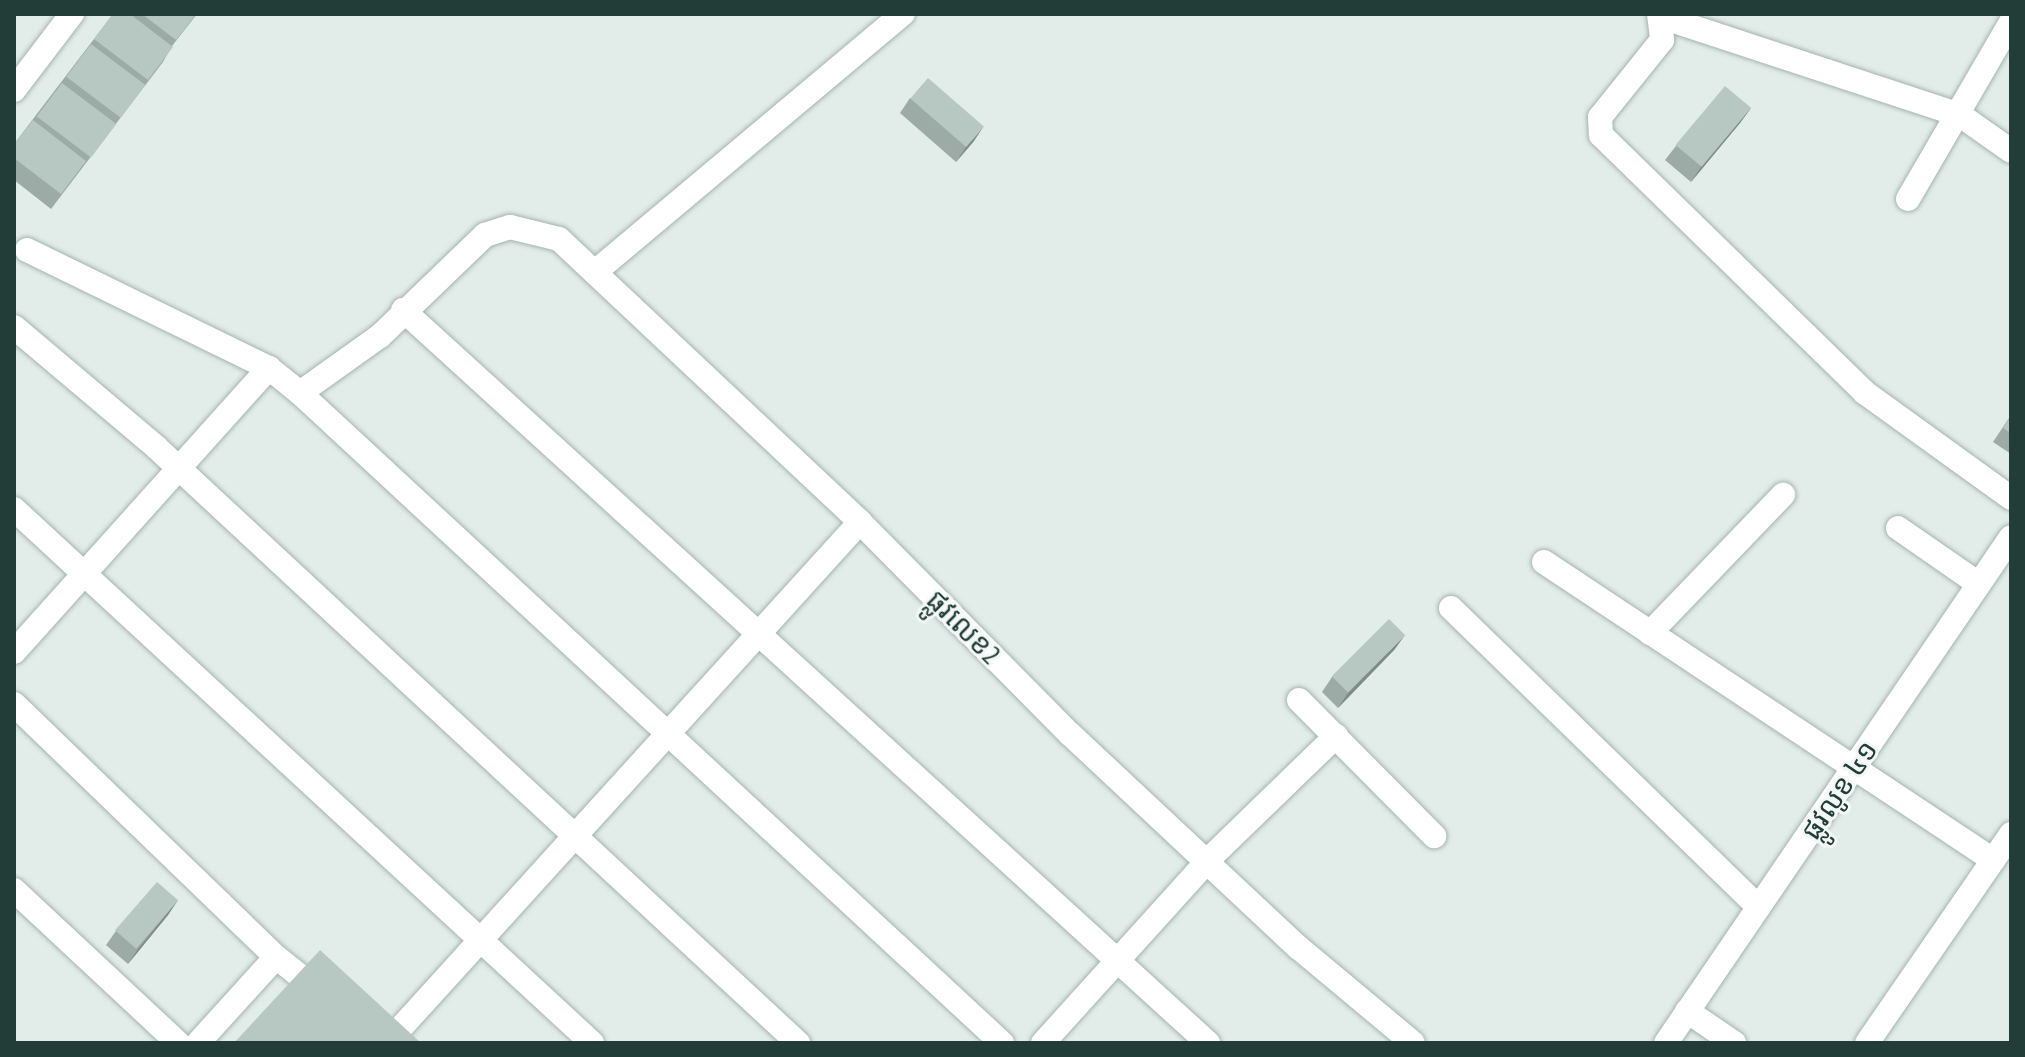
<!DOCTYPE html>
<html>
<head>
<meta charset="utf-8">
<style>
  body { margin:0 }
  #map { position:relative; width:2025px; height:1057px; overflow:hidden; background:#e2ece8; font-family:"PT Sans Narrow","Noto Sans Khmer",sans-serif }
  div>[style] { position:absolute }
  .roads { filter:drop-shadow(0 0 2px #a5b4af) drop-shadow(0 0 2px #a5b4af) }
  .street>* { height:24px; margin:-12px; padding:0 12px; transform-origin:12px; border-radius:12px; background:#fff }
  .wall>* { inset:0; background:#9daba6 }
  .shaded-wall>* { inset:0; background:#808b87 }
  .building>* { inset:0; background:#b7c7c1; transform-origin:0 0 }
  span { translate:-50% -50%; white-space:nowrap; text-align:center; line-height:1.15; -webkit-text-stroke:6px #f3f8f6; paint-order:stroke }
  .street-label { font-size:28px; color:#223d37 }
  .frame { position:absolute; inset:0; border:16px solid #223d37; pointer-events:none }
</style>
</head>
<body>
<div id="map">
  <div class="roads">
    <div class="street">
      <i style="left:1659px;top:14px;width:26px;rotate:83deg"></i>
      <i style="left:1662px;top:40px;width:99px;rotate:128.8deg"></i>
      <i style="left:1600px;top:117px;width:18px;rotate:87deg"></i>
      <i style="left:1601px;top:135px;width:368px;rotate:44.3deg"></i>
      <i style="left:1864px;top:392px;width:181px;rotate:35.8deg"></i>
      <i style="left:1662px;top:17px;width:314px;rotate:18.2deg"></i>
      <i style="left:1960px;top:115px;width:62px;rotate:35.2deg"></i>
      <i style="left:14px;top:90px;width:96px;rotate:-52.7deg"></i>
      <i style="left:1908px;top:199px;width:205px;rotate:-59.8deg"></i>
      <i style="left:27px;top:250px;width:269px;rotate:26deg"></i>
      <i style="left:269px;top:368px;width:40px;rotate:39deg"></i>
      <i style="left:300px;top:393px;width:957px;rotate:42.8deg"></i>
      <i style="left:595px;top:272px;width:402px;rotate:-40deg"></i>
      <i style="left:403px;top:310px;width:1089px;rotate:42.32deg"></i>
      <i style="left:14px;top:327px;width:187px;rotate:40.2deg"></i>
      <i style="left:157px;top:448px;width:875px;rotate:42.87deg"></i>
      <i style="left:300px;top:393px;width:98px;rotate:-35.5deg"></i>
      <i style="left:380px;top:336px;width:146px;rotate:-43.9deg"></i>
      <i style="left:485px;top:235px;width:26px;rotate:-18deg"></i>
      <i style="left:510px;top:227px;width:50px;rotate:13.8deg"></i>
      <i style="left:559px;top:239px;width:413px;rotate:43.2deg"></i>
      <i style="left:860px;top:522px;width:298px;rotate:45.3deg"></i>
      <i style="left:1070px;top:734px;width:313px;rotate:43.1deg"></i>
      <i style="left:1299px;top:948px;width:148px;rotate:39.8deg"></i>
      <i style="left:14px;top:509px;width:787px;rotate:42.73deg"></i>
      <i style="left:1898px;top:528px;width:98px;rotate:34.7deg"></i>
      <i style="left:1544px;top:562px;width:539px;rotate:33.57deg"></i>
      <i style="left:1451px;top:608px;width:429px;rotate:44.2deg"></i>
      <i style="left:1650px;top:633px;width:192px;rotate:-46.1deg"></i>
      <i style="left:14px;top:652px;width:382px;rotate:-48.1deg"></i>
      <i style="left:1299px;top:700px;width:192px;rotate:45.2deg"></i>
      <i style="left:14px;top:704px;width:364px;rotate:44deg"></i>
      <i style="left:276px;top:957px;width:60px;rotate:38.2deg"></i>
      <i style="left:14px;top:890px;width:224px;rotate:43deg"></i>
      <i style="left:1687px;top:1011px;width:57px;rotate:34.2deg"></i>
      <i style="left:198px;top:1043px;width:116px;rotate:-47.8deg"></i>
      <i style="left:387px;top:1043px;width:704px;rotate:-47.76deg"></i>
      <i style="left:1043px;top:1043px;width:248px;rotate:-47.9deg"></i>
      <i style="left:1209px;top:859px;width:177px;rotate:-44.1deg"></i>
      <i style="left:1666px;top:1043px;width:612px;rotate:-55.71deg"></i>
      <i style="left:1867px;top:1043px;width:254px;rotate:-55.4deg"></i>
    </div>
  </div>
  <div class="wall">
    <i style="clip-path:polygon(113px 14px,197px 14px,172px 46px,163px 62px,51px 209px,14px 180px,14px 144px)"></i>
    <i style="clip-path:polygon(910px 98px,974px 141px,956px 162px,900px 113px)"></i>
    <i style="clip-path:polygon(1751px 108px,1740px 123px,1691px 182px,1665px 160px,1676px 146px)"></i>
    <i style="clip-path:polygon(2011px 415px,2011px 454px,1993px 442px)"></i>
    <i style="clip-path:polygon(1395px 649px,1338px 708px,1322px 692px,1332px 677px)"></i>
    <i style="clip-path:polygon(178px 900px,168px 915px,128px 964px,106px 945px,116px 931px)"></i>
  </div>
  <div class="shaded-wall">
    <i style="clip-path:polygon(1751px 108px,1740px 123px,1691px 182px,1701px 167px)"></i>
    <i style="clip-path:polygon(984px 126px,974px 141px,956px 162px,966px 147px)"></i>
    <i style="clip-path:polygon(1405px 635px,1395px 649px,1338px 708px,1348px 693px)"></i>
    <i style="clip-path:polygon(178px 900px,168px 915px,128px 964px,138px 949px)"></i>
  </div>
  <div class="building">
    <i style="clip-path:polygon(113px 14px,130px 14px,173px 47px,148px 80px,94px 39px)"></i>
    <i style="clip-path:polygon(142px 14px,196px 14px,176px 40px)"></i>
    <i style="left:91px;top:44px;width:68px;height:41px;rotate:37deg"></i>
    <i style="left:928px;top:78px;width:74px;height:27px;rotate:41deg"></i>
    <i style="left:62px;top:83px;width:68px;height:42px;rotate:37deg"></i>
    <i style="left:1725px;top:86px;width:34px;height:77px;rotate:40deg"></i>
    <i style="clip-path:polygon(33px 120px,86px 161px,61px 194px,14px 158px,14px 144px)"></i>
    <i style="clip-path:polygon(2011px 416px,2011px 433px,2003px 428px)"></i>
    <i style="left:1389px;top:619px;width:23px;height:81px;rotate:45deg"></i>
    <i style="left:157px;top:882px;width:28px;height:64px;rotate:41deg"></i>
    <i style="clip-path:polygon(320px 950px,421px 1043px,234px 1043px)"></i>
  </div>
  <div class="street-label">
    <span style="left:964px;top:627px;rotate:45deg">ផ្លូវលេខ2</span>
    <span style="left:1839px;top:790px;rotate:-56deg">ផ្លូវលូខ ៤១</span>
  </div>
  <div class="frame"></div>
</div>
</body>
</html>
